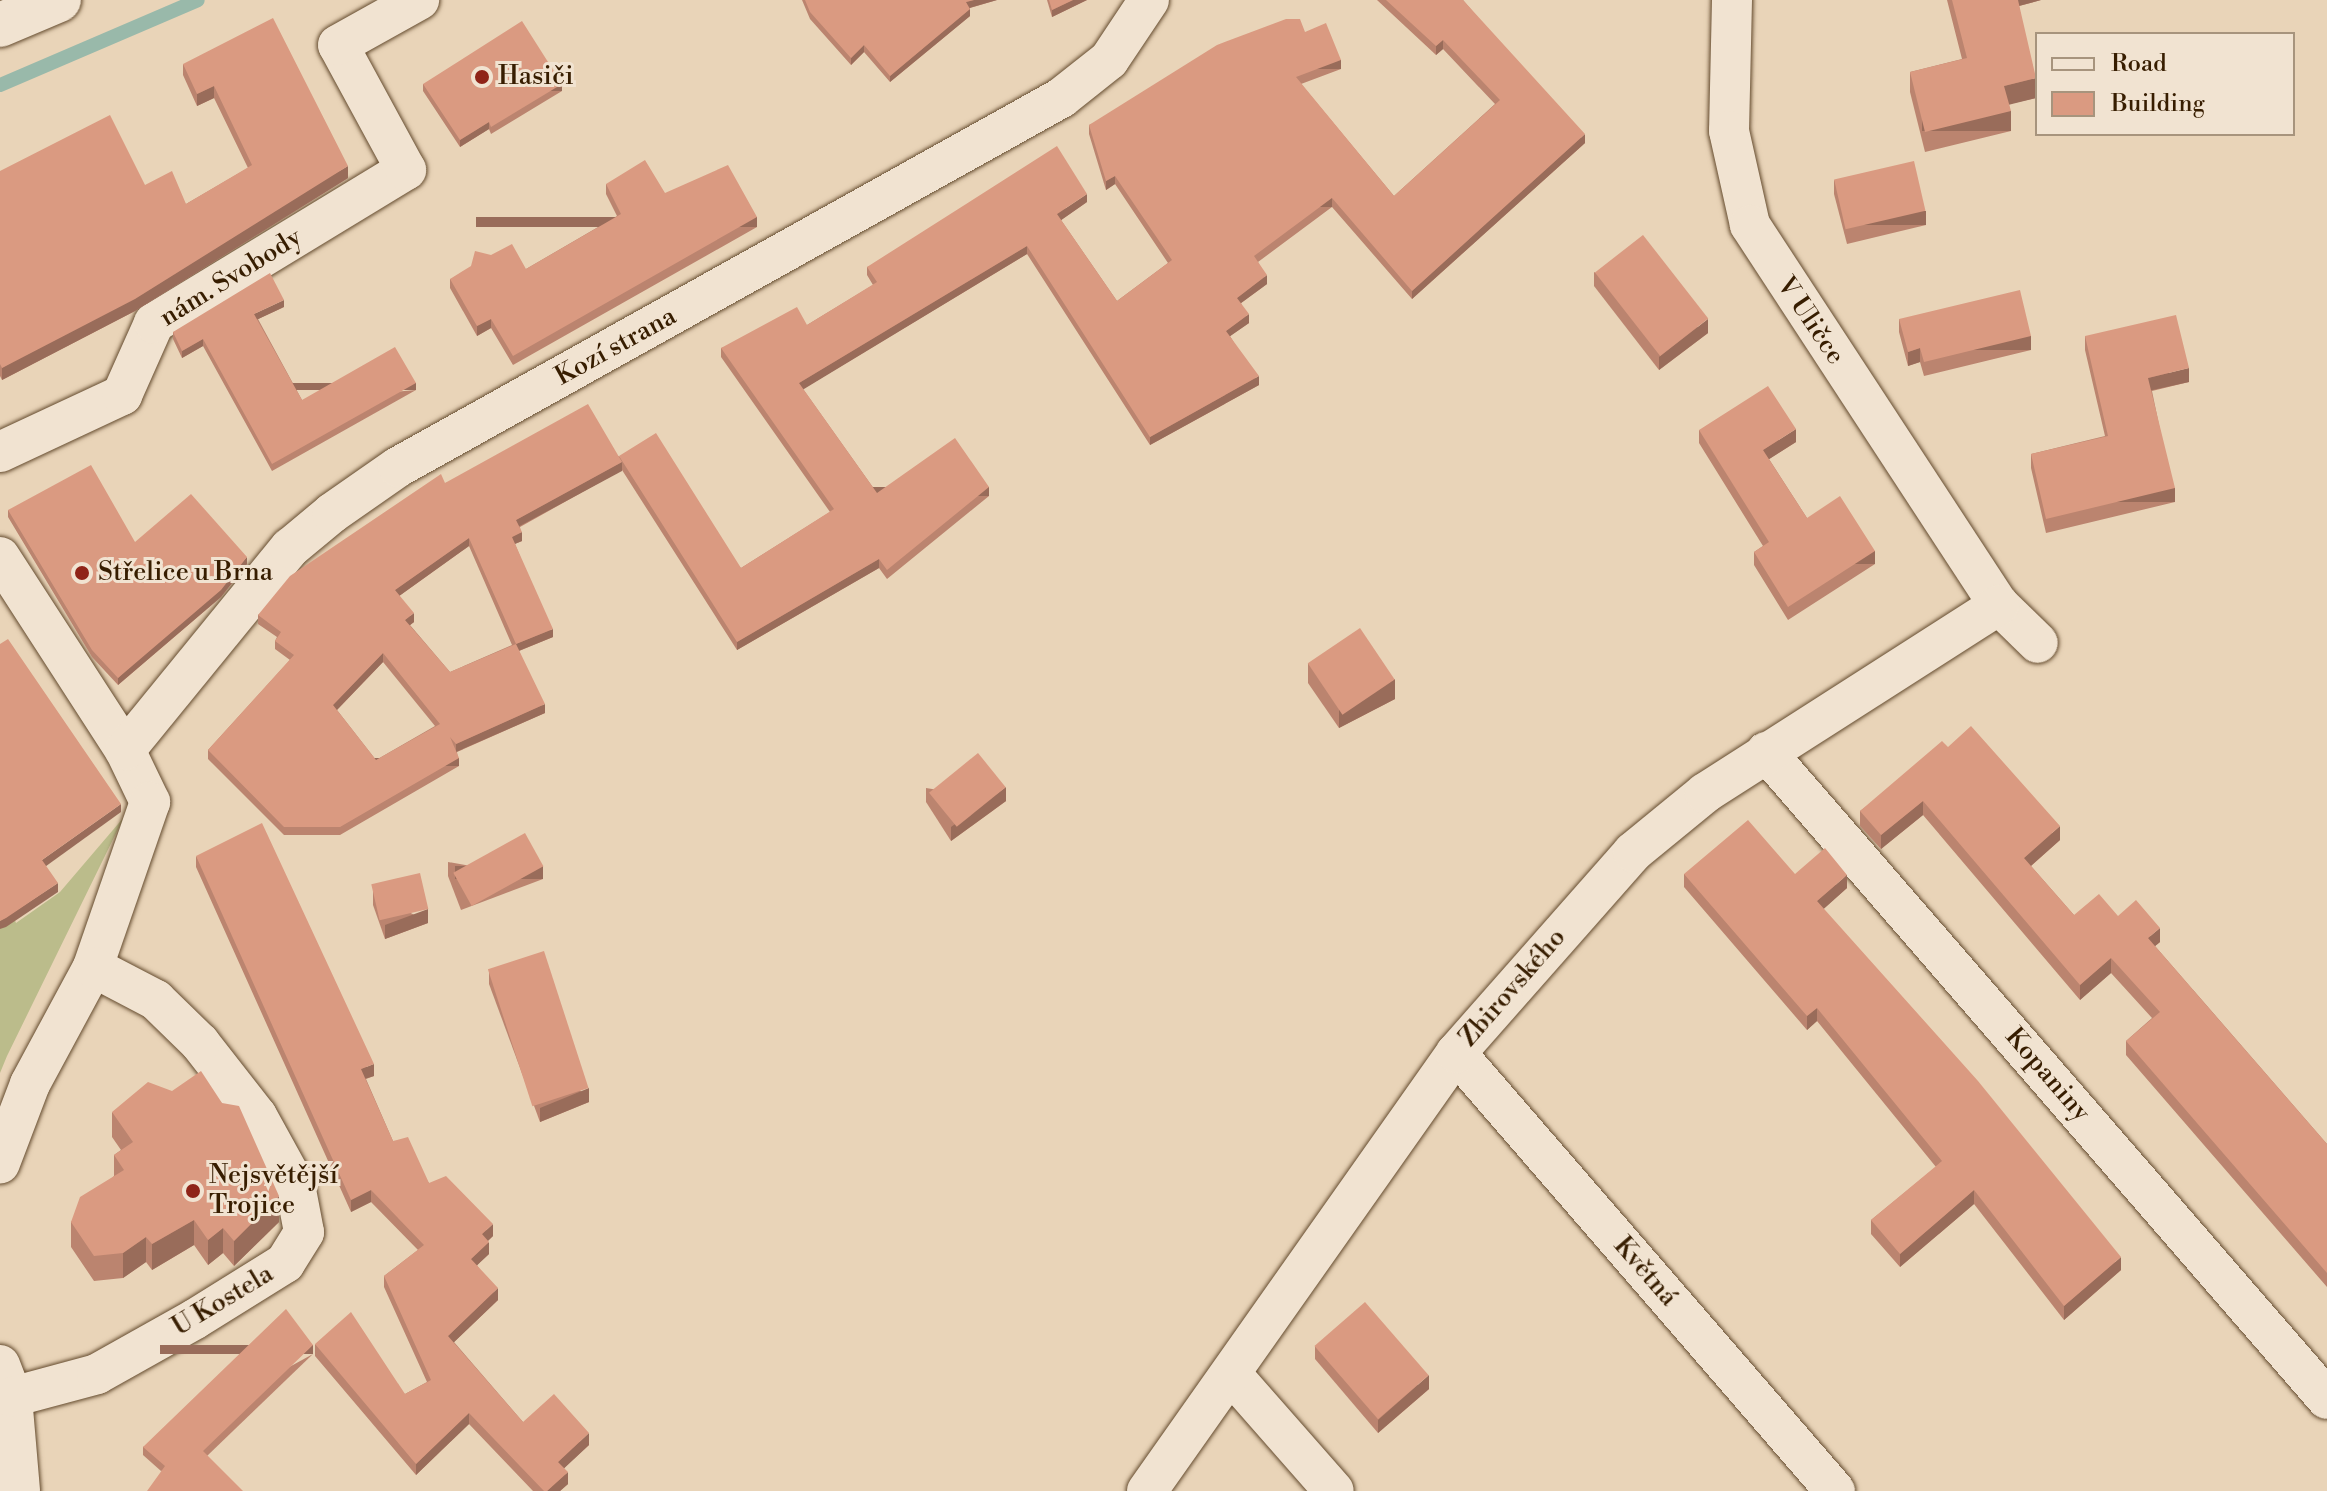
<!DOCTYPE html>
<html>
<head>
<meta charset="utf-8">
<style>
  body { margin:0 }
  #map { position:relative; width:2327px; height:1491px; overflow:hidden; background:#e9d4b8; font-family:"Libre Bodoni",serif }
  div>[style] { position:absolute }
  .green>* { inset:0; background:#bbbc8b }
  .stream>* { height:14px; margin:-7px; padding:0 7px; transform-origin:7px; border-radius:7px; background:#99b9aa }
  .roads { filter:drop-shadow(0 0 2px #644b2e) drop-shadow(0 0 2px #644b2e) }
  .minor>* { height:40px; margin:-20px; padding:0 20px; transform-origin:20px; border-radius:20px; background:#f1e3d1 }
  .tertiary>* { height:44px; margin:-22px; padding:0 22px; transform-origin:22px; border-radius:22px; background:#f1e3d1 }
  .wall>* { inset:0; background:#bb846f }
  .shaded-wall>* { inset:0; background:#996c5a; transform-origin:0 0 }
  .building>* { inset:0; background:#da9a81; transform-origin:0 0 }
  .dots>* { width:22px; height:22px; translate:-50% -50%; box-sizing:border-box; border:4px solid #f1e3d1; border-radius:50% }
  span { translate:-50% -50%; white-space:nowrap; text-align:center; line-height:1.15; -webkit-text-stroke:6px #f1e3d1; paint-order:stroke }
  .poi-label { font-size:26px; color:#371d00 }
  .left { translate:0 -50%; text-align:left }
  .street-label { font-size:26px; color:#371d00 }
  .legend { position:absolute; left:2035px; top:32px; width:260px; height:104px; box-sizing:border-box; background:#f1e3d1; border:2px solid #a7947d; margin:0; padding:10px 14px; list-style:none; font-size:24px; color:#371d00 }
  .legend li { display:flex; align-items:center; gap:16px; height:40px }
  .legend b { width:40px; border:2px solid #a7947d }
</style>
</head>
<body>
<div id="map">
  <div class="green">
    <i style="clip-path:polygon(124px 817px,7px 1056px,0 1073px,0 882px,16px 923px,60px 892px)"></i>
  </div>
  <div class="stream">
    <i style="left:0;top:85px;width:215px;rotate:-23.2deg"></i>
  </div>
  <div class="roads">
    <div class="minor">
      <i style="left:1732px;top:0;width:131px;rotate:91.3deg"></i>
      <i style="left:1729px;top:131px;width:96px;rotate:77.4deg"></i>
      <i style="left:1750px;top:225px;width:454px;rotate:56.8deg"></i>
      <i style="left:1999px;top:605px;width:54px;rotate:44.3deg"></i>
      <i style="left:0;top:452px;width:135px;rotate:-25deg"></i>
      <i style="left:122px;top:395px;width:79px;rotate:-66deg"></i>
      <i style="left:154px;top:323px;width:295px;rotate:-31.3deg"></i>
      <i style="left:406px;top:170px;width:142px;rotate:-118.5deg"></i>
      <i style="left:338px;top:45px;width:93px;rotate:-29.1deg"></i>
      <i style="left:0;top:557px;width:230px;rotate:57.1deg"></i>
      <i style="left:125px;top:750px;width:58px;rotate:64.3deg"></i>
      <i style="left:150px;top:802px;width:175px;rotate:109.1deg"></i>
      <i style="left:93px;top:967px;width:133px;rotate:118.3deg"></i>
      <i style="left:30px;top:1084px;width:85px;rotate:110.8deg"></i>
      <i style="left:125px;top:750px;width:261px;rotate:-50.8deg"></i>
      <i style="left:290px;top:548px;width:55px;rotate:-39.8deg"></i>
      <i style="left:332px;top:513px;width:80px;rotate:-34.9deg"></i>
      <i style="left:398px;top:467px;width:759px;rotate:-29.1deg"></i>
      <i style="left:1061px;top:98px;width:61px;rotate:-38.4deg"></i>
      <i style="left:1109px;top:60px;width:72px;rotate:-56.3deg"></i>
      <i style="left:1766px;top:752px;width:856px;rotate:49.07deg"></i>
      <i style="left:1456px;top:1053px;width:579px;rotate:49.13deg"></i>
      <i style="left:0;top:1365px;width:34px;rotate:69deg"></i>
      <i style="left:12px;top:1397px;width:94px;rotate:85.1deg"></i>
      <i style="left:1232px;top:1375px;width:154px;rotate:48.7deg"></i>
      <i style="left:12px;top:1397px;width:88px;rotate:-15.1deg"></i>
      <i style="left:97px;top:1374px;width:112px;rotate:-29.3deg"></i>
      <i style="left:195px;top:1319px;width:106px;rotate:-31.9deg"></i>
      <i style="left:285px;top:1263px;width:36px;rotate:-58deg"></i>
      <i style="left:304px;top:1232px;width:48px;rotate:-100.8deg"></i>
      <i style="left:295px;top:1185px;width:79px;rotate:-118.8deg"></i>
      <i style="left:257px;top:1116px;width:93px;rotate:-128deg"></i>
      <i style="left:200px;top:1043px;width:62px;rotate:-135.7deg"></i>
      <i style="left:156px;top:1000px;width:71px;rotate:-152.4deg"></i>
      <i style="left:1147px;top:1491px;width:536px;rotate:-54.8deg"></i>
      <i style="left:1456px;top:1053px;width:268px;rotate:-48.6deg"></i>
      <i style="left:1633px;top:852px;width:93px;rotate:-39.3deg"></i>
      <i style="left:1705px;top:793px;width:349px;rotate:-32.6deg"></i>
    </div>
    <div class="tertiary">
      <i style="left:0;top:25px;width:64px;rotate:-23deg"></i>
    </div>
  </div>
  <div class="wall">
    <i style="clip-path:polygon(802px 0,997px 0,970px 8px,970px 16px,890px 82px,864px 52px,851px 65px,810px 19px)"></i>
    <i style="clip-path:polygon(1047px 0,1087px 0,1052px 17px)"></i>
    <i style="clip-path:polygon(evenodd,1377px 0,1463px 0,1585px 143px,1412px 299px,1332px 207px,1258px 262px,1267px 284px,1241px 303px,1249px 323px,1230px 336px,1259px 385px,1150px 445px,1027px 254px,803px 389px,877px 493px,989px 496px,887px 579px,879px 568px,737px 650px,622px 470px,520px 527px,522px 541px,515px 544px,553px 637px,519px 651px,545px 713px,457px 752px,459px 766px,340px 835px,284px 835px,208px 759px,208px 750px,290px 660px,275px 649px,275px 641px,277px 637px,258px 624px,258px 615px,445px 483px,619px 456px,741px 568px,830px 512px,721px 357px,721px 348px,807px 325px,873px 285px,867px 275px,867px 267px,1087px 202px,1061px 220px,1117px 301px,1168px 263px,1115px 184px,1106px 190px,1089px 134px,1089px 125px,1305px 32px,1341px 69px,1301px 84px,1394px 196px,1495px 104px,1443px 49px,1436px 55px,1377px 0,469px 546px,512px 645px,450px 672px,410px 625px,414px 622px,399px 596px,469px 546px,1377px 0,383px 662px,435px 726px,376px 760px,337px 710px,383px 662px)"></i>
    <i style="clip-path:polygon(1947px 0,2041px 0,2019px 6px,2036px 98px,2009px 104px,2011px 131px,1925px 152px,1910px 92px,1910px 72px,1962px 59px)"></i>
    <i style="clip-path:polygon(183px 64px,348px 178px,135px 311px,2px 380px,0 376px,0 171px,145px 185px,186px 204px,248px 168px,214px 98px,197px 106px,183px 75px)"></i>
    <i style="clip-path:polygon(423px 84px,562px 91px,491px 134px,489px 129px,460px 147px,423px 91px)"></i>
    <i style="clip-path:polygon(1834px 180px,1926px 225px,1847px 244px,1834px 194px)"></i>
    <i style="clip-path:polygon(606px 184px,665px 193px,757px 227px,513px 365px,491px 328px,477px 336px,450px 288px,450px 279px,526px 269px,617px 216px,606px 194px)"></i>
    <i style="clip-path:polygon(1594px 272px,1708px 333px,1659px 370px,1594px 286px)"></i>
    <i style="clip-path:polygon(284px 307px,258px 319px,302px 400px,416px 390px,272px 471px,203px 346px,182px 358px,173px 339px,173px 332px)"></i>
    <i style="clip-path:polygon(1899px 319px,2031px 350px,1924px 376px,1920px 362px,1908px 366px,1899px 332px)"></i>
    <i style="clip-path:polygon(2085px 336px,2189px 382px,2152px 391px,2175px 502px,2046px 533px,2031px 468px,2031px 454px,2105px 436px,2085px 350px)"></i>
    <i style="clip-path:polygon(1699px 430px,1796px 442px,1769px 459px,1807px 518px,1875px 564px,1788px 620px,1754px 565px,1754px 552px,1763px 546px,1699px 443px)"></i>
    <i style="clip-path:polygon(8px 510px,135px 542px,247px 564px,221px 597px,118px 685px,92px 657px,8px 517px)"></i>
    <i style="clip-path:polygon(1308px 663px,1395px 699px,1339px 728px,1308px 683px)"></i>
    <i style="clip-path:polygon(1948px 747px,2060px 840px,2031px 866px,2074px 915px,2118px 916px,2160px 942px,2155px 946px,2327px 1144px,2327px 1287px,2126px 1055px,2126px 1041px,2152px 1018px,2111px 973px,2080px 1000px,1923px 815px,1881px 849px,1860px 826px,1860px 811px)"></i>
    <i style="clip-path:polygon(926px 788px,1006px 801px,951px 841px,926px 802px)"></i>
    <i style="clip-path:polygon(196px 856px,374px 1076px,366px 1079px,393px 1141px,429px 1183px,493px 1236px,488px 1241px,489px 1254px,477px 1265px,498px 1300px,454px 1342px,523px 1422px,589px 1445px,564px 1468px,568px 1484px,560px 1491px,533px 1491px,469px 1424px,416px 1475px,315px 1356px,315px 1344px,405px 1394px,427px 1382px,384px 1287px,384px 1276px,418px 1250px,371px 1202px,351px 1212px,196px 867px)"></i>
    <i style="clip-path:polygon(448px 862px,543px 879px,461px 910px,448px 876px)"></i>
    <i style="clip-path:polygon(1684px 874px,1795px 874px,1847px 888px,1823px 909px,2121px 1270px,2064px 1320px,1974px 1204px,1900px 1267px,1871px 1234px,1871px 1220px,1936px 1167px,1817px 1021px,1807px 1030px,1684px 887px)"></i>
    <i style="clip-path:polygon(373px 891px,428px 923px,385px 939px,373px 905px)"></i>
    <i style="clip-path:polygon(489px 971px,589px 1102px,540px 1122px,489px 984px)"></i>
    <i style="clip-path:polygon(112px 1112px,279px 1222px,234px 1266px,223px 1253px,208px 1265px,194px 1245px,152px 1270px,146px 1262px,123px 1278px,94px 1281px,71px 1247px,71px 1222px,114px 1176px,114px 1155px,121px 1150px,112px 1137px)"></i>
    <i style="clip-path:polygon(1315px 1346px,1429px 1389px,1378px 1433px,1315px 1359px)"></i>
    <i style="clip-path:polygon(313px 1354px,207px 1456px,161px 1471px,143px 1455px,143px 1447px)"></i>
  </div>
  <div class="shaded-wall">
    <i style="clip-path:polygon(974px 0,997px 0,966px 9px,966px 2px)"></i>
    <i style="clip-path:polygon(1073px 0,1087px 0,1052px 17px,1052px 10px)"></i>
    <i style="clip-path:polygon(2015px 0,2041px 0,2015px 7px)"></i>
    <i style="clip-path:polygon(970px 9px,970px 16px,890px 82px,890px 76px)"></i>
    <i style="clip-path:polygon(1443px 40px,1443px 49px,1436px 55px,1436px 46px)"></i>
    <i style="clip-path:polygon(864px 45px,864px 52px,851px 65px,851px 58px)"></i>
    <i style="left:1341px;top:60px;width:9px;height:48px;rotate:90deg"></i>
    <i style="clip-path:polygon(2036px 78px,2036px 98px,2004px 106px,2004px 86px)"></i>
    <i style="left:562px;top:84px;width:7px;height:83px;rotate:90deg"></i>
    <i style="clip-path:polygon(214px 86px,214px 98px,197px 106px,197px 94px)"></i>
    <i style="left:2011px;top:111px;width:20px;height:89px;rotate:90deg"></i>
    <i style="clip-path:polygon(489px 122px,489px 129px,460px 147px,460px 140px)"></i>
    <i style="clip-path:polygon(1585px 134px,1585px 143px,1412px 299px,1412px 291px)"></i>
    <i style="clip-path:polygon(348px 166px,348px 178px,135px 311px,2px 380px,2px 368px)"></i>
    <i style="clip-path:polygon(1115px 176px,1115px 184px,1106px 190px,1106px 181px)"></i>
    <i style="clip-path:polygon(1087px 194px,1087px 202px,1057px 223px,1057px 214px)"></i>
    <i style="left:1332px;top:198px;width:9px;height:97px;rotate:90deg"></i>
    <i style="left:1926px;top:211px;width:14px;height:81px;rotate:90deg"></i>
    <i style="left:757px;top:217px;width:10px;height:281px;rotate:90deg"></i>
    <i style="clip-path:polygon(1027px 246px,1027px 254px,799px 392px,799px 383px)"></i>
    <i style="clip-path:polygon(1267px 275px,1267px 284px,1237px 306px,1237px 298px)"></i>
    <i style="clip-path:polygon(284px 300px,284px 307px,254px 321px,254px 314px)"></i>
    <i style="clip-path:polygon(1249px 314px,1249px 323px,1226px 339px,1226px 331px)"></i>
    <i style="clip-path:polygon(491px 319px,491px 328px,477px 336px,477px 326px)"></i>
    <i style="clip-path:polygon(1708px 319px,1708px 333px,1659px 370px,1659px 357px)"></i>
    <i style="left:2031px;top:336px;width:14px;height:110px;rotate:90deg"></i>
    <i style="clip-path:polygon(203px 339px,203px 346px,182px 358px,182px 351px)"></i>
    <i style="clip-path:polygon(1920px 348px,1920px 362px,1908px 366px,1908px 352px)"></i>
    <i style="clip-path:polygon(2189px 368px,2189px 382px,2148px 391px,2148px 378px)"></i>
    <i style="clip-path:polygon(1259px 376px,1259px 385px,1150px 445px,1150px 437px)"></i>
    <i style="left:416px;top:383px;width:7px;height:165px;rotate:90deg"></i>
    <i style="clip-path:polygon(1796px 429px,1796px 442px,1763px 463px,1763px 450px)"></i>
    <i style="clip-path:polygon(622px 462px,622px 471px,516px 528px,516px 520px)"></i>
    <i style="left:989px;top:487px;width:9px;height:132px;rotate:90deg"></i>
    <i style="left:2175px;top:488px;width:14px;height:133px;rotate:90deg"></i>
    <i style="clip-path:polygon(522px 532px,522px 541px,512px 545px,512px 537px)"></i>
    <i style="clip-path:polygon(469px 538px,469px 546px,395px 599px,395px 590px)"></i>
    <i style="left:1875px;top:551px;width:13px;height:103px;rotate:90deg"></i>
    <i style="clip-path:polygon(247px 557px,247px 564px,221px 597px,118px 685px,118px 678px)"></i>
    <i style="clip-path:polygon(879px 559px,879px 568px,737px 650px,737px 642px)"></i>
    <i style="clip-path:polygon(414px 613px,414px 622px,405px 629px,405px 620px)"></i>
    <i style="clip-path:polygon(553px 629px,553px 637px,516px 652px,516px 644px)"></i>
    <i style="clip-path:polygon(383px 653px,383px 662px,333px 714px,333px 705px)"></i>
    <i style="clip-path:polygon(1395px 679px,1395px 699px,1339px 728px,1339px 708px)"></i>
    <i style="clip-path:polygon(545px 704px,545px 713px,456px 752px,456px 744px)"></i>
    <i style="left:459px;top:758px;width:8px;height:138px;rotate:90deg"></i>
    <i style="clip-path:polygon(1006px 787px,1006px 801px,951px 841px,951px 827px)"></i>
    <i style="clip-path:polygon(1923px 801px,1923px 815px,1881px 849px,1881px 835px)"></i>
    <i style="clip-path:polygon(121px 804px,121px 812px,42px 869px,42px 860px)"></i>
    <i style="clip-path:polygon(2060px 826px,2060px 840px,2024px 872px,2024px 858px)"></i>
    <i style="left:543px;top:866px;width:13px;height:88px;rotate:90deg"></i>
    <i style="clip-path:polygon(1847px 875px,1847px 888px,1817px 915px,1817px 901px)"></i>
    <i style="clip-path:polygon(58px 883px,58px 892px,6px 927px,0 929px,0 921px)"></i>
    <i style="clip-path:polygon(428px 909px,428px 923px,385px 939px,385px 925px)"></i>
    <i style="clip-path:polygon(2160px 928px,2160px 942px,2148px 952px,2148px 938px)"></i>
    <i style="clip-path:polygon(2111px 958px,2111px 973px,2080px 1000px,2080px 985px)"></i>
    <i style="clip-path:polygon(1817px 1008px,1817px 1021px,1807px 1030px,1807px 1016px)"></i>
    <i style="clip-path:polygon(374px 1064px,374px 1076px,361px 1080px,361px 1069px)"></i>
    <i style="clip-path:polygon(589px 1088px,589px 1102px,540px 1122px,540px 1108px)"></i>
    <i style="clip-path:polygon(371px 1190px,371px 1202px,351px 1212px,351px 1200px)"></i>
    <i style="clip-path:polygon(1974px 1190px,1974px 1204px,1900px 1267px,1900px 1254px)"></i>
    <i style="clip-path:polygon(279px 1196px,279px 1222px,234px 1266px,234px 1241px)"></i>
    <i style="clip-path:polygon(194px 1220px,194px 1245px,152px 1270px,152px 1244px)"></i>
    <i style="clip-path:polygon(493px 1224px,493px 1236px,482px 1246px,482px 1234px)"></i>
    <i style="clip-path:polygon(223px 1228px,223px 1253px,208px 1265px,208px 1240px)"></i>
    <i style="clip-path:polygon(146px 1237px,146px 1262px,123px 1278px,123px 1253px)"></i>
    <i style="clip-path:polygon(489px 1242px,489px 1254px,471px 1271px,471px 1259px)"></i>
    <i style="clip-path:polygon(2121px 1257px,2121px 1270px,2064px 1320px,2064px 1306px)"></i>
    <i style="clip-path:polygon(498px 1288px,498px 1300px,448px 1348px,448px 1336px)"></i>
    <i style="left:313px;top:1345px;width:9px;height:153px;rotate:90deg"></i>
    <i style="clip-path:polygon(1429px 1375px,1429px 1389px,1378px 1433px,1378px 1420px)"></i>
    <i style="clip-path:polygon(469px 1413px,469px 1424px,416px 1475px,416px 1464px)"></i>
    <i style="clip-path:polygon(589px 1433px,589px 1445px,558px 1474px,558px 1462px)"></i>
    <i style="clip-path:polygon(568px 1472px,568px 1484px,560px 1491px,547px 1491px)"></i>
  </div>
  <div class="building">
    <i style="clip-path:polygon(805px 0,974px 0,966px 2px,970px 9px,890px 76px,864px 45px,851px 58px,810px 12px)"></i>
    <i style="clip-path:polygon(1049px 0,1073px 0,1052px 10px)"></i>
    <i style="clip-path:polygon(1386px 0,1463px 0,1585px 134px,1412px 291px,1332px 198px,1254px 256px,1267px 275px,1237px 298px,1249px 314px,1226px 331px,1259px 376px,1150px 437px,1027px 246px,799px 383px,877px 493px,955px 438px,989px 487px,887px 570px,879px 559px,737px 642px,619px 456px,656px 433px,741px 568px,834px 509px,721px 348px,797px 307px,807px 325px,877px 282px,867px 267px,1057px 146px,1087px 194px,1057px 214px,1117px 301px,1172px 260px,1115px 176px,1106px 181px,1089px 125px,1217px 45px,1286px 19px,1300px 19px,1305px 32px,1326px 23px,1341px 60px,1296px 77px,1394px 196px,1500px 100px,1443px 40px,1436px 46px)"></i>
    <i style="clip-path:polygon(1952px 0,2018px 0,2036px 78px,2004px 86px,2011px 111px,1925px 132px,1910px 72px,1967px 58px)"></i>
    <i style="clip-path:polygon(273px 18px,348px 166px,135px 299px,2px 368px,0 364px,0 171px,110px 115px,145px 185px,172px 171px,186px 204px,252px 165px,214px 86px,197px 94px,183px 64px)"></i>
    <i style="clip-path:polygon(522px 21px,562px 84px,491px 127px,489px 122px,460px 140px,423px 84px)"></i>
    <i style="clip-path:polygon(645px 160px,665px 193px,728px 165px,757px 217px,513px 356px,491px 319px,477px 326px,450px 279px,471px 266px,475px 251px,491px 255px,512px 244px,526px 269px,621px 214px,606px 184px)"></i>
    <i style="left:1914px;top:161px;width:51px;height:82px;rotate:77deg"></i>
    <i style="left:1643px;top:235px;width:106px;height:61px;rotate:52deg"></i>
    <i style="clip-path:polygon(270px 273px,284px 300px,254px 314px,302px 400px,395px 347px,416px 383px,272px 464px,203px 339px,182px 351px,173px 332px)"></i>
    <i style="clip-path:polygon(2020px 290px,2031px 336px,1924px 362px,1920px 348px,1908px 352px,1899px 319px)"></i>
    <i style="clip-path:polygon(2176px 315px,2189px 368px,2148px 378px,2175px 488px,2046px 519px,2031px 454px,2108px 436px,2085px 336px)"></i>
    <i style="clip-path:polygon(1768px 386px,1796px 429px,1763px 450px,1807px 518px,1840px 496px,1875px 551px,1788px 607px,1754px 552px,1769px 542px,1699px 430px)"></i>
    <i style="clip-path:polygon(evenodd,588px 404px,622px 462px,516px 520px,522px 532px,512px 537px,553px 629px,516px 644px,545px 704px,456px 744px,450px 737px,459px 758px,340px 827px,284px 827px,208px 750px,294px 655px,275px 641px,281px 632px,258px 615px,290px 576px,441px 474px,445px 483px,588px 404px,469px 538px,516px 644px,450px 672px,405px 620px,414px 613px,395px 590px,469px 538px,588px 404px,383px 653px,440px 724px,376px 760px,333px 705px,383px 653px)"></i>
    <i style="clip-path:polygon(91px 465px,135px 542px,191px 494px,247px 557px,221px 590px,118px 678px,92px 650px,8px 510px)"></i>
    <i style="left:1360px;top:628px;width:62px;height:63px;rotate:56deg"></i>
    <i style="clip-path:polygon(8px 639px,121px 804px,42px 860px,58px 883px,6px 918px,0 921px,0 644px)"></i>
    <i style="clip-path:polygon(1971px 726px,2060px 826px,2024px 858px,2074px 915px,2099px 894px,2118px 916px,2136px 900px,2160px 928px,2148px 938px,2327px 1144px,2327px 1273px,2126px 1041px,2160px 1012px,2111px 958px,2080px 985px,1923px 801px,1881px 835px,1860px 811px,1942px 741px,1948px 747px)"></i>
    <i style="left:978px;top:753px;width:44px;height:63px;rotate:51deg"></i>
    <i style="clip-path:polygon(1748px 820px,1795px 874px,1825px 848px,1847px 875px,1817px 901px,1978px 1081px,2121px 1257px,2064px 1306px,1974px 1190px,1900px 1254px,1871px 1220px,1942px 1161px,1817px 1008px,1807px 1016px,1684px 874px)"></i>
    <i style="clip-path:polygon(262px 823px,374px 1064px,361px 1069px,393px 1141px,408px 1137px,429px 1183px,446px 1176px,493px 1224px,482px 1234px,489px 1242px,471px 1259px,498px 1288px,448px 1336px,523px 1422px,554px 1394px,589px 1433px,558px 1462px,568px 1472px,547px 1491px,544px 1491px,469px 1413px,416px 1464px,315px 1344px,351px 1312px,405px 1394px,431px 1380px,384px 1276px,424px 1245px,371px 1190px,351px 1200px,196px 856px)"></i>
    <i style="left:525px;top:833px;width:38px;height:82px;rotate:61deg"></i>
    <i style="left:420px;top:873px;width:37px;height:50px;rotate:77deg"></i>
    <i style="left:544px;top:951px;width:144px;height:59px;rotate:72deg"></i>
    <i style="clip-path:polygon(201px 1071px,222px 1103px,239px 1106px,279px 1196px,234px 1241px,223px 1228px,208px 1240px,194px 1220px,152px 1244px,146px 1237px,123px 1253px,94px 1256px,71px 1222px,80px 1197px,124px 1170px,114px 1155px,133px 1142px,112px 1112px,148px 1082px,172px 1091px)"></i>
    <i style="left:1365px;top:1302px;width:97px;height:67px;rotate:49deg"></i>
    <i style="clip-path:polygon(286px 1309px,313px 1345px,203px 1451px,243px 1491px,147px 1491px,165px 1466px,143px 1447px)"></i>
  </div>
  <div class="dots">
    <i style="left:482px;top:77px;background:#8f2418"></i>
    <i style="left:82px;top:573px;background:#8f2418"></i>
    <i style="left:193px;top:1191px;background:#8f2418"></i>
  </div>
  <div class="poi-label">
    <span class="left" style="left:498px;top:77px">Hasiči</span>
    <span class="left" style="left:98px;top:573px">Střelice u Brna</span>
    <span class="left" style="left:209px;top:1191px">Nejsvětější<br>Trojice</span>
  </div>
  <div class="street-label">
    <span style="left:231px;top:278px;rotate:-32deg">nám. Svobody</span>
    <span style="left:1810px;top:321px;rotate:56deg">V Uličce</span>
    <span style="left:616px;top:347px;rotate:-29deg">Kozí strana</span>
    <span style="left:1513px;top:988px;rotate:-49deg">Zbirovského</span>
    <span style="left:2047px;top:1075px;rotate:49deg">Kopaniny</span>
    <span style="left:1645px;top:1272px;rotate:49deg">Květná</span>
    <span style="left:223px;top:1301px;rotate:-31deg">U Kostela</span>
  </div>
  <ul class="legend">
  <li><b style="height:10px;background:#f1e3d1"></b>Road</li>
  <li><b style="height:22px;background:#da9a81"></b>Building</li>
  </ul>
</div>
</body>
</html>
